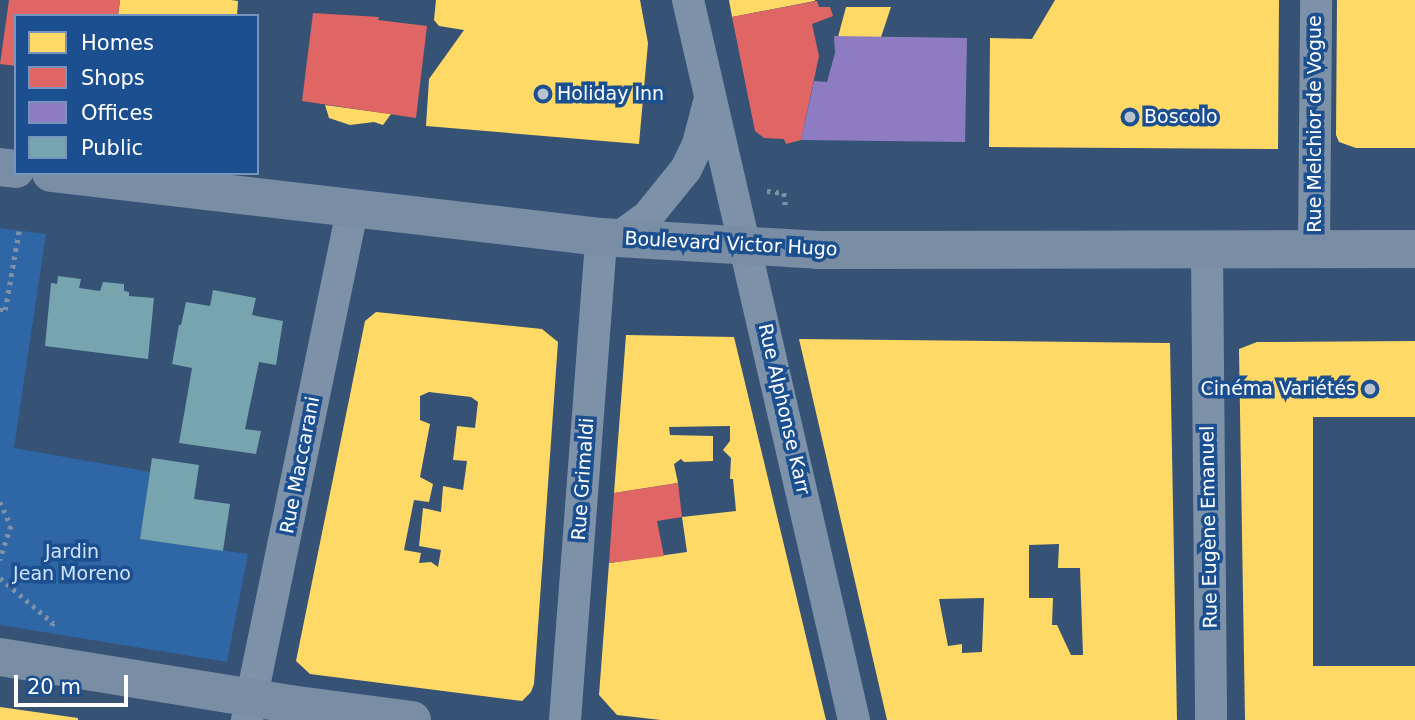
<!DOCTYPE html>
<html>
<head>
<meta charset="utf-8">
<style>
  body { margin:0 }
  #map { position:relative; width:1415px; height:720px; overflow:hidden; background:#365274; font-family:"DejaVu Sans",sans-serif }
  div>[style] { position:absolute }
  .green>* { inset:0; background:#2f66a5 }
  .homes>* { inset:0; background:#ffd966 }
  .shops>* { inset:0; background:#e06666 }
  .offices>* { inset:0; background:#8e7cc3 }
  .public>* { inset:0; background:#76a5af }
  .path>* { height:4.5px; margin-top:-2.25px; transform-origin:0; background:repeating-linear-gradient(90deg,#7d92a8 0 3.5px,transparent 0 8.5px) }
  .minor>* { height:32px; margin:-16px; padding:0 16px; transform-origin:16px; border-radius:16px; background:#7d92a8 }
  .secondary>* { height:38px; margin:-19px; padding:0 19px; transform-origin:19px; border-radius:19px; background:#798da4 }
  .dots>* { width:19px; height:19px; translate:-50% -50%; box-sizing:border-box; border:4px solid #1b4f8f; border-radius:50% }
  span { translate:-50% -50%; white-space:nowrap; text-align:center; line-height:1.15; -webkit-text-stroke:7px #1b4f8f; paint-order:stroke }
  .poi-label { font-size:19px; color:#fff }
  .left { translate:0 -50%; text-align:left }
  .right { translate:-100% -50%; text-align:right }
  .street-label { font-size:19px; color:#fff }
  .park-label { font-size:19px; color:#cfe3fa }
  .legend { position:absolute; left:14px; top:14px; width:245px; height:161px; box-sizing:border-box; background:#1b4f8f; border:2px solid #7695bc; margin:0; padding:9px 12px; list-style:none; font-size:21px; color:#fff }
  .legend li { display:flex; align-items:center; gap:14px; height:35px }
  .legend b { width:35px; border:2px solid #7695bc }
  .scale { position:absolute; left:14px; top:675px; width:114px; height:32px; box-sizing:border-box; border:4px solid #fff; border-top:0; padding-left:9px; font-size:21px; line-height:24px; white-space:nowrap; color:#fff; -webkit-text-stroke:5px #1b4f8f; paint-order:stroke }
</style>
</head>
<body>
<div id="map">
  <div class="green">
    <i style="clip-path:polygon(0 228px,46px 234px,14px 448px,150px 472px,140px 539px,248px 554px,227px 662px,0 625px)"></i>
  </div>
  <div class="homes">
    <i style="clip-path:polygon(120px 0,231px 0,238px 1px,237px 16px,118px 16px)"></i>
    <i style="clip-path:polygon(436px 0,640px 0,648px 43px,639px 144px,426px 126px,429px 79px,464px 30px,439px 26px,434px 20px)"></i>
    <i style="clip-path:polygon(729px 0,815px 0,815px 1px,732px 17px)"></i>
    <i style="clip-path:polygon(1055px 0,1279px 0,1278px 149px,989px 147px,990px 38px,1032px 39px)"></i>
    <i style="clip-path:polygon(1337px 0,1415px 0,1415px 148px,1356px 148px,1339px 142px,1336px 135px)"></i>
    <i style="clip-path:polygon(846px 7px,891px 7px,881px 37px,838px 37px)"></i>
    <i style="clip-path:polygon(325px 105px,391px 114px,383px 125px,374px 122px,350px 125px,329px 118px)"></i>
    <i style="clip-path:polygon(evenodd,376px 312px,542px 329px,558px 342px,534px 684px,531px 692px,522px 701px,310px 674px,296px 661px,365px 321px,376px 312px,429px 392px,471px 397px,478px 402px,475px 428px,457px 426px,453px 460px,467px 461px,463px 490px,443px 486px,441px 512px,423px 508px,419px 546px,441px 550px,438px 567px,431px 562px,419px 563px,421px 553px,404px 550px,414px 500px,429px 502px,433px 484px,420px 477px,430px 424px,420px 420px,420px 396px,429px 392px)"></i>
    <i style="clip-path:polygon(626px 335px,734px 337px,826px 720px,661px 720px,617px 715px,599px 695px,609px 563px,687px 552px,682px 517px,736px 511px,733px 479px,730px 479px,731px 458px,723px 450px,730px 441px,730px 426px,669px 427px,670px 435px,713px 436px,713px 461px,684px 462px,681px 459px,674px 464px,678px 483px,614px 493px)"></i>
    <i style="clip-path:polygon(evenodd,799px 339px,1170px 343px,1177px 720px,887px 720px,799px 339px,1059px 544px,1058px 568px,1080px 568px,1083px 655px,1071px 655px,1057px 625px,1052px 625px,1053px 598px,1029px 598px,1029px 545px,1059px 544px,799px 339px,984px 598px,982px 652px,962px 653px,962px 644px,948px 646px,939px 599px,984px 598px)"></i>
    <i style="clip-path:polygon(1415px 341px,1415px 417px,1313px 417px,1313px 666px,1415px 666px,1415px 720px,1245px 720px,1239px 349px,1257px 342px)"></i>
    <i style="clip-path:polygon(0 707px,78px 718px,78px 720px,0 720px)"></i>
  </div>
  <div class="shops">
    <i style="clip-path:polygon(9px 0,120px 0,118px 16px,16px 16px,16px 66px,0 64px)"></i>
    <i style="clip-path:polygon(817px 1px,819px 7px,830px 7px,833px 16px,812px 24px,819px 56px,801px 140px,786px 144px,784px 139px,764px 138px,755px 131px,732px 17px)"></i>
    <i style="clip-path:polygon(313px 13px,379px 17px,378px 20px,427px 26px,416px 118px,302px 101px)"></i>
    <i style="clip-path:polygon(678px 483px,682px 517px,657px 521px,664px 556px,609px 563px,614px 493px)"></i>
  </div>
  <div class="offices">
    <i style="clip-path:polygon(834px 36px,967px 38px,965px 142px,801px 140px,814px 81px,827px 82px,835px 53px)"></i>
  </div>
  <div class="public">
    <i style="clip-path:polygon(58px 276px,81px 279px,79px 288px,100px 291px,103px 282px,124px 284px,124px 291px,129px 292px,129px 296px,154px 298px,148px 359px,45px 346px,51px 283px,57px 284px)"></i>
    <i style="clip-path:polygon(213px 290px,256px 298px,252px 315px,283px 321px,276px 365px,259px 362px,245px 429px,261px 431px,256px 454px,179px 443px,192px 368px,172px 364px,179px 325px,181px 325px,186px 302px,210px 306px)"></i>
    <i style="clip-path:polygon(152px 458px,199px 465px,194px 499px,230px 504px,223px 551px,140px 539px)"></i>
  </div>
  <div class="path">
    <i style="left:767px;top:191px;width:17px;rotate:7deg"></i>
    <i style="left:784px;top:193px;width:16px;rotate:83deg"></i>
    <i style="left:0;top:310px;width:5px"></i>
    <i style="left:5px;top:310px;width:80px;rotate:-80deg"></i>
    <i style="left:0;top:502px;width:26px;rotate:65deg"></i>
    <i style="left:11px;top:526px;width:36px;rotate:108deg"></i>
    <i style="left:0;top:578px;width:70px;rotate:40.3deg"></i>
    <i style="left:53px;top:623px;width:3px;rotate:108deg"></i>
  </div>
  <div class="minor">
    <i style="left:688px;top:0;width:739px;rotate:77.02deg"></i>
    <i style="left:618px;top:238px;width:37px;rotate:-36deg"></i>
    <i style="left:648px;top:216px;width:60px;rotate:-51deg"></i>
    <i style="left:686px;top:169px;width:28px;rotate:-64deg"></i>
    <i style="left:698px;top:144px;width:43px;rotate:-75.3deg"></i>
    <i style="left:1314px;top:248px;width:248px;rotate:-89.5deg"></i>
    <i style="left:1207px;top:251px;width:469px;rotate:89.5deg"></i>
    <i style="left:247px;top:720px;width:520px;rotate:-78.34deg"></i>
    <i style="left:565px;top:720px;width:484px;rotate:-85.7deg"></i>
  </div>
  <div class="secondary">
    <i style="left:0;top:167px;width:16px;rotate:7deg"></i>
    <i style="left:51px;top:173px;width:554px;rotate:6.64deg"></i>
    <i style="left:601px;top:237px;width:216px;rotate:3.4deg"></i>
    <i style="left:817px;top:250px;width:598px;rotate:-0.1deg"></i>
    <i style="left:0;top:657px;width:294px;rotate:9.2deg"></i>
    <i style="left:290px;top:704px;width:123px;rotate:7.5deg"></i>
  </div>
  <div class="dots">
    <i style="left:543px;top:94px;background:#b9c2ce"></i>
    <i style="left:1130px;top:117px;background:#b9c2ce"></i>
    <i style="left:1370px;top:389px;background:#b9c2ce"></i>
  </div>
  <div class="poi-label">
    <span class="left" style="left:557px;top:94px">Holiday Inn</span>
    <span class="left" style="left:1144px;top:117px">Boscolo</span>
    <span class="right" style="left:1356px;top:389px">Cinéma Variétés</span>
  </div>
  <div class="street-label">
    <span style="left:1315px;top:124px;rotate:-90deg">Rue Melchior de Vogue</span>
    <span style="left:731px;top:244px;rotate:3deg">Boulevard Victor Hugo</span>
    <span style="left:784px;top:409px;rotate:77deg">Rue Alphonse Karr</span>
    <span style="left:300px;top:465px;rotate:-79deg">Rue Maccarani</span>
    <span style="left:583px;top:479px;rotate:-86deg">Rue Grimaldi</span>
    <span style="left:1209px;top:527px;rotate:-91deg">Rue Eugène Emanuel</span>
  </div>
  <div class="park-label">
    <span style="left:72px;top:563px">Jardin<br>Jean Moreno</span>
  </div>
  <ul class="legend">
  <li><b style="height:19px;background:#ffd966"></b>Homes</li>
  <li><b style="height:19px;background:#e06666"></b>Shops</li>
  <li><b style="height:19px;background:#8e7cc3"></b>Offices</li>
  <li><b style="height:19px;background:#76a5af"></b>Public</li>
  </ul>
  <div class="scale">20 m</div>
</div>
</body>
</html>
